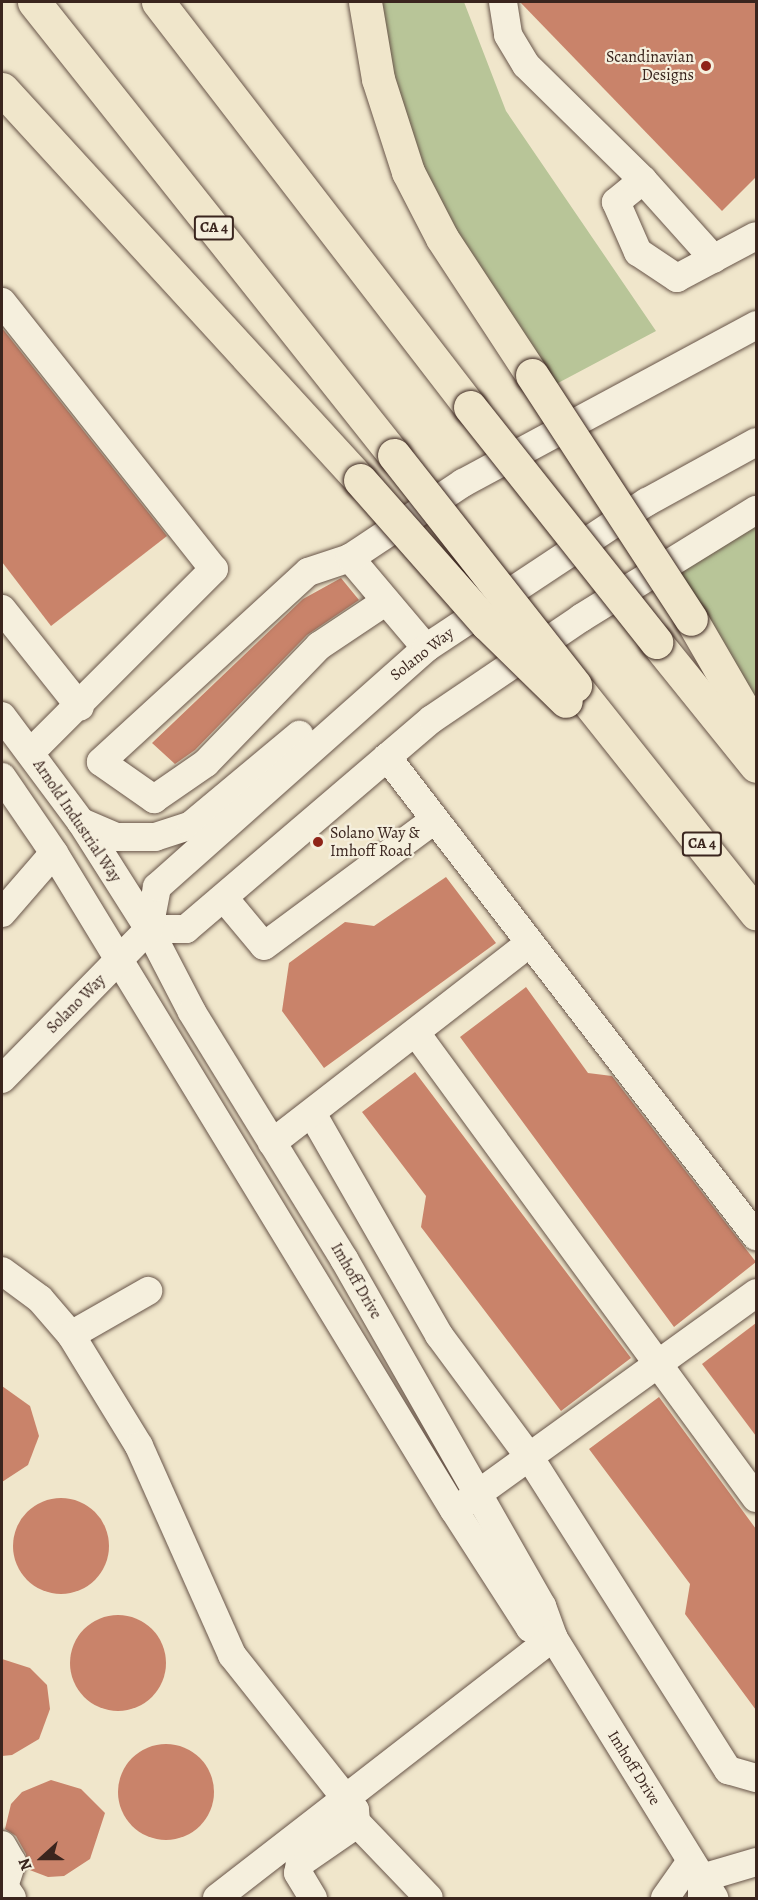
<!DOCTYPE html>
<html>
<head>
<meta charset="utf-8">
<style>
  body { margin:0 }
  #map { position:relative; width:758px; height:1900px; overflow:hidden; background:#f0e6cb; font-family:Alegreya,serif }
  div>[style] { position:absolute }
  .green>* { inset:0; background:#b8c598 }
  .building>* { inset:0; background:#c9836a }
  .round { border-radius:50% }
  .roads { filter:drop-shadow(0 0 2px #685549) drop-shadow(0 0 2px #685549) }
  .minor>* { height:28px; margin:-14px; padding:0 14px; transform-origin:14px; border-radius:14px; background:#f5efdd }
  .highway>* { height:33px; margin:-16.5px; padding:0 16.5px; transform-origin:16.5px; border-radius:16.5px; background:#f0e6cb }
  .bridges { filter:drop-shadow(0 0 2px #3a251e) drop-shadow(0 0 2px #3a251e) }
  .highway-bridge>* { height:33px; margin:-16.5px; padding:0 16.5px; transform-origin:16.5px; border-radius:16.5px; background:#f0e6cb }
  .dots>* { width:16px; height:16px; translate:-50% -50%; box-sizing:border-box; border:3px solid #f5efdd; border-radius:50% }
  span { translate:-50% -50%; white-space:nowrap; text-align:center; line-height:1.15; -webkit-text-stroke:4.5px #f5efdd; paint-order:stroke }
  .shield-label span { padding:2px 4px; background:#f5efdd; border:2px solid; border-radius:4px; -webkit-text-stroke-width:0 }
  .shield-label { font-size:15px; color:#3a251e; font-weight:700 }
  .poi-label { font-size:16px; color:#3a251e }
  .right { translate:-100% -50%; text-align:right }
  .left { translate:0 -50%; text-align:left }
  .street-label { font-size:16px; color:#3a251e }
  .frame { position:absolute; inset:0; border:3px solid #3a251e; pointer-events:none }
  .north { position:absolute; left:12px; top:1828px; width:60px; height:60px; -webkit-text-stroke:4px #f5efdd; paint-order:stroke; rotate:249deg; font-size:16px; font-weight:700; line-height:24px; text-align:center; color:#3a251e }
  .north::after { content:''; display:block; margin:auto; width:21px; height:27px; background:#3a251e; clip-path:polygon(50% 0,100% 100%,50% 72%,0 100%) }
</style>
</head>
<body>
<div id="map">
  <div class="green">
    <i style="clip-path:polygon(365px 2px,464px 2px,506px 111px,656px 331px,543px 391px,442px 238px)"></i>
    <i style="clip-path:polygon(756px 510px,756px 731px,656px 564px)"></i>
  </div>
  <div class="building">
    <i style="clip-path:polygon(520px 2px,756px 2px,756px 177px,722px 211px)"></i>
    <i style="clip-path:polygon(2px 328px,167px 536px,51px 626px,2px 562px)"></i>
    <i style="clip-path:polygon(341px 578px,359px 600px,307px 635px,195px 750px,175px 764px,152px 743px,303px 599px)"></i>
    <i style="clip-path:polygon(446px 877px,496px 943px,324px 1068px,282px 1011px,289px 963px,345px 922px,374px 926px)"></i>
    <i style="clip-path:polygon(526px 987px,588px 1073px,612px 1076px,756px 1262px,674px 1327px,460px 1037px)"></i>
    <i style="clip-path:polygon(415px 1072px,631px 1358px,561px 1411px,421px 1227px,426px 1196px,362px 1112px)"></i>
    <i style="clip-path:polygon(756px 1323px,756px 1436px,702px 1364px)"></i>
    <i style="clip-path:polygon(2px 1386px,30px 1406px,39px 1436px,28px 1465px,2px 1482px)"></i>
    <i style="clip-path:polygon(659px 1397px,756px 1529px,756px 1710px,685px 1614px,690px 1584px,589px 1449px)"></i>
    <i class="round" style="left:13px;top:1498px;width:96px;height:96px"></i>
    <i class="round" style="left:70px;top:1615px;width:96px;height:96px"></i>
    <i style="clip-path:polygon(2px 1659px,30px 1668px,47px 1685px,50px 1709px,39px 1739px,12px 1755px,2px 1756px)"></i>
    <i class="round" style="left:118px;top:1744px;width:96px;height:96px"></i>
    <i style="clip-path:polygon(51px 1780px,81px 1789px,105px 1813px,90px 1859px,64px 1876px,48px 1877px,27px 1869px,26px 1854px,16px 1836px,5px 1829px,11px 1804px,22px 1792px)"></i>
  </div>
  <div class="roads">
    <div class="minor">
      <i style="left:503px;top:2px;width:33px;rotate:81deg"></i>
      <i style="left:508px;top:35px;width:35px;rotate:59deg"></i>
      <i style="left:526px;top:65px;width:164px;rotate:44.5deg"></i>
      <i style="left:643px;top:180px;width:35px;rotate:141deg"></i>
      <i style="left:616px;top:202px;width:55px;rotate:66.3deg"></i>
      <i style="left:638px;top:252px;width:47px;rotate:33.7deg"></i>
      <i style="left:677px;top:278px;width:89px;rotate:-28deg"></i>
      <i style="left:643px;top:180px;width:106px;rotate:48.1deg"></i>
      <i style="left:2px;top:302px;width:341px;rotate:51.6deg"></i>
      <i style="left:214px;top:569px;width:259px;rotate:135deg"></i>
      <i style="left:350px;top:558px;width:44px;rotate:161.6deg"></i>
      <i style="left:308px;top:572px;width:281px;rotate:137.5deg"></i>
      <i style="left:101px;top:762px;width:65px;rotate:34.9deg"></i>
      <i style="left:154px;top:799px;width:63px;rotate:-34.7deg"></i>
      <i style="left:206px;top:763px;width:163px;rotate:-46deg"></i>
      <i style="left:319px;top:646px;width:79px;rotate:-33.7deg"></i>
      <i style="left:2px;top:609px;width:125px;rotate:51.5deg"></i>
      <i style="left:426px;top:648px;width:118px;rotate:-130.2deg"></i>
      <i style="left:350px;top:558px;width:136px;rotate:-33.6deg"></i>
      <i style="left:463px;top:483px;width:333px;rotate:-28.3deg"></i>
      <i style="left:2px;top:716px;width:132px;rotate:53.3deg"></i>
      <i style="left:81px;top:822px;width:127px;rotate:57.6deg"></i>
      <i style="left:149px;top:929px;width:93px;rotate:62.6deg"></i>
      <i style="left:192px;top:1012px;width:290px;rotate:58.4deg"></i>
      <i style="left:344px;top:1259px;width:400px;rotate:60.3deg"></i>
      <i style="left:542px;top:1606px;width:33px;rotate:70deg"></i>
      <i style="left:553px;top:1637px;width:307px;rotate:58.3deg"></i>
      <i style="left:387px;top:757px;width:605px;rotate:52.39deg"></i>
      <i style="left:2px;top:777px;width:92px;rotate:55.6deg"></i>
      <i style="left:54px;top:853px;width:769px;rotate:58.67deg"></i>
      <i style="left:454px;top:1510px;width:140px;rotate:57.2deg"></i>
      <i style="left:530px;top:1628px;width:25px;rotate:21deg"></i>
      <i style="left:81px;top:822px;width:38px;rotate:23deg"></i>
      <i style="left:116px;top:837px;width:39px"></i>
      <i style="left:155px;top:837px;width:38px;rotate:-18deg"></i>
      <i style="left:191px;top:825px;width:141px;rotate:-39.8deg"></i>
      <i style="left:224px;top:898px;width:62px;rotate:50.2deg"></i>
      <i style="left:264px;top:946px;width:210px;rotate:-36.5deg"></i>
      <i style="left:2px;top:913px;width:79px;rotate:-49.1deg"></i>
      <i style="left:149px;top:929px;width:37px"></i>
      <i style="left:186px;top:929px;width:323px;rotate:-40.5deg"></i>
      <i style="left:432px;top:719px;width:180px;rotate:-34.1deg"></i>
      <i style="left:581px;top:618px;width:206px;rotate:-31.7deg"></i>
      <i style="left:416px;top:1033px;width:576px;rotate:53.83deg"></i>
      <i style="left:2px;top:1079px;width:210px;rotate:-45.6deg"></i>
      <i style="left:149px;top:929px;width:43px;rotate:-79.2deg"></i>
      <i style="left:157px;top:887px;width:360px;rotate:-41.6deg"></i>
      <i style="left:426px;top:648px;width:265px;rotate:-33.5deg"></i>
      <i style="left:647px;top:502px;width:124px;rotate:-28.8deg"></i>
      <i style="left:313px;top:1115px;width:254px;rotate:60.2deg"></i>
      <i style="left:439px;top:1335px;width:153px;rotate:53.5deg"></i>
      <i style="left:530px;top:1458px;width:370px;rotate:57.6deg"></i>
      <i style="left:728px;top:1770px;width:29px;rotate:16deg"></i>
      <i style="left:272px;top:1143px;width:325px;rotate:-37.8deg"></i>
      <i style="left:2px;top:1271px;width:47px;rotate:36.4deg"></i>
      <i style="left:40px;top:1299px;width:48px;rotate:49.3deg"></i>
      <i style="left:71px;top:1335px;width:89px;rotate:-29.7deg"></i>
      <i style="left:71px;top:1335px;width:130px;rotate:58.5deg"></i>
      <i style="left:139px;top:1446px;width:229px;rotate:66deg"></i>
      <i style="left:232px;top:1655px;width:198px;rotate:51.6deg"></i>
      <i style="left:355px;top:1810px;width:12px;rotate:85deg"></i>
      <i style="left:356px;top:1822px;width:8px;rotate:130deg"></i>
      <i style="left:351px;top:1828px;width:62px;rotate:145.5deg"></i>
      <i style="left:300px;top:1863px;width:10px;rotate:101deg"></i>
      <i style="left:298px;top:1873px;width:29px;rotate:59deg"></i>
      <i style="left:461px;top:1506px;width:364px;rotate:-35.8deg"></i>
      <i style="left:356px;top:1822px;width:105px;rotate:46.2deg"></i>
      <i style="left:2px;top:1845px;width:20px;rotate:60deg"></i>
      <i style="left:12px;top:1862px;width:25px;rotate:108deg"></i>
      <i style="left:4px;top:1886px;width:14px;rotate:56deg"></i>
      <i style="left:702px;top:1897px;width:19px;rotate:-90deg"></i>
      <i style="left:702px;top:1878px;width:56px;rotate:-16.5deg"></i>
      <i style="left:217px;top:1898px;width:425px;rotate:-37.8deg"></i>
      <i style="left:665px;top:1898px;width:45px;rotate:-54.9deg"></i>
    </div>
    <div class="highway">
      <i style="left:34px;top:2px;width:579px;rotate:51.53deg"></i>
      <i style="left:158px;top:2px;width:511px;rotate:52.39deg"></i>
      <i style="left:365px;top:2px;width:78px;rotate:80.4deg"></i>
      <i style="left:378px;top:79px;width:98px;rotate:72.1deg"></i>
      <i style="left:408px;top:172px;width:74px;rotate:62.7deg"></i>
      <i style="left:442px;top:238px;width:164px;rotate:56.7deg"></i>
      <i style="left:2px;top:89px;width:530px;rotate:47.52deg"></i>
      <i style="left:691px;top:619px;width:129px;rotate:59.9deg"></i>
      <i style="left:656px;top:642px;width:159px;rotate:51.1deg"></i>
      <i style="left:580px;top:692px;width:283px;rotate:51.5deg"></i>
    </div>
  </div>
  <div class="bridges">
    <div class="highway-bridge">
      <i style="left:532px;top:375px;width:291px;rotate:56.9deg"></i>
      <i style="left:470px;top:407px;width:300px;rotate:51.6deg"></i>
      <i style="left:394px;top:455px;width:293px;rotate:51.8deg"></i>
      <i style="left:360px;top:480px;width:192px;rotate:48.6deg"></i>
      <i style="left:487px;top:624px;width:110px;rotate:44.3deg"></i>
    </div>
  </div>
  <div class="dots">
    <i style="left:706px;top:66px;background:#8f2418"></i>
    <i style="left:318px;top:842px;background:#8f2418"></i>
  </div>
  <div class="shield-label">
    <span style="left:214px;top:228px">CA 4</span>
    <span style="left:702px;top:844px">CA 4</span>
  </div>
  <div class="poi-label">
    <span class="right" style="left:694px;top:66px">Scandinavian<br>Designs</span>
    <span class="left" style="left:330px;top:842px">Solano Way &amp;<br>Imhoff Road</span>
  </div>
  <div class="street-label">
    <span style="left:422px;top:654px;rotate:-38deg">Solano Way</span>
    <span style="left:77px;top:821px;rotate:56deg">Arnold Industrial Way</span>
    <span style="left:76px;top:1004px;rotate:-45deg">Solano Way</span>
    <span style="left:356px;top:1281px;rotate:60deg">Imhoff Drive</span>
    <span style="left:634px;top:1768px;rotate:58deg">Imhoff Drive</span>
  </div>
  <div class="frame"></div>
  <div class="north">N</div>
</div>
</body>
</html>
